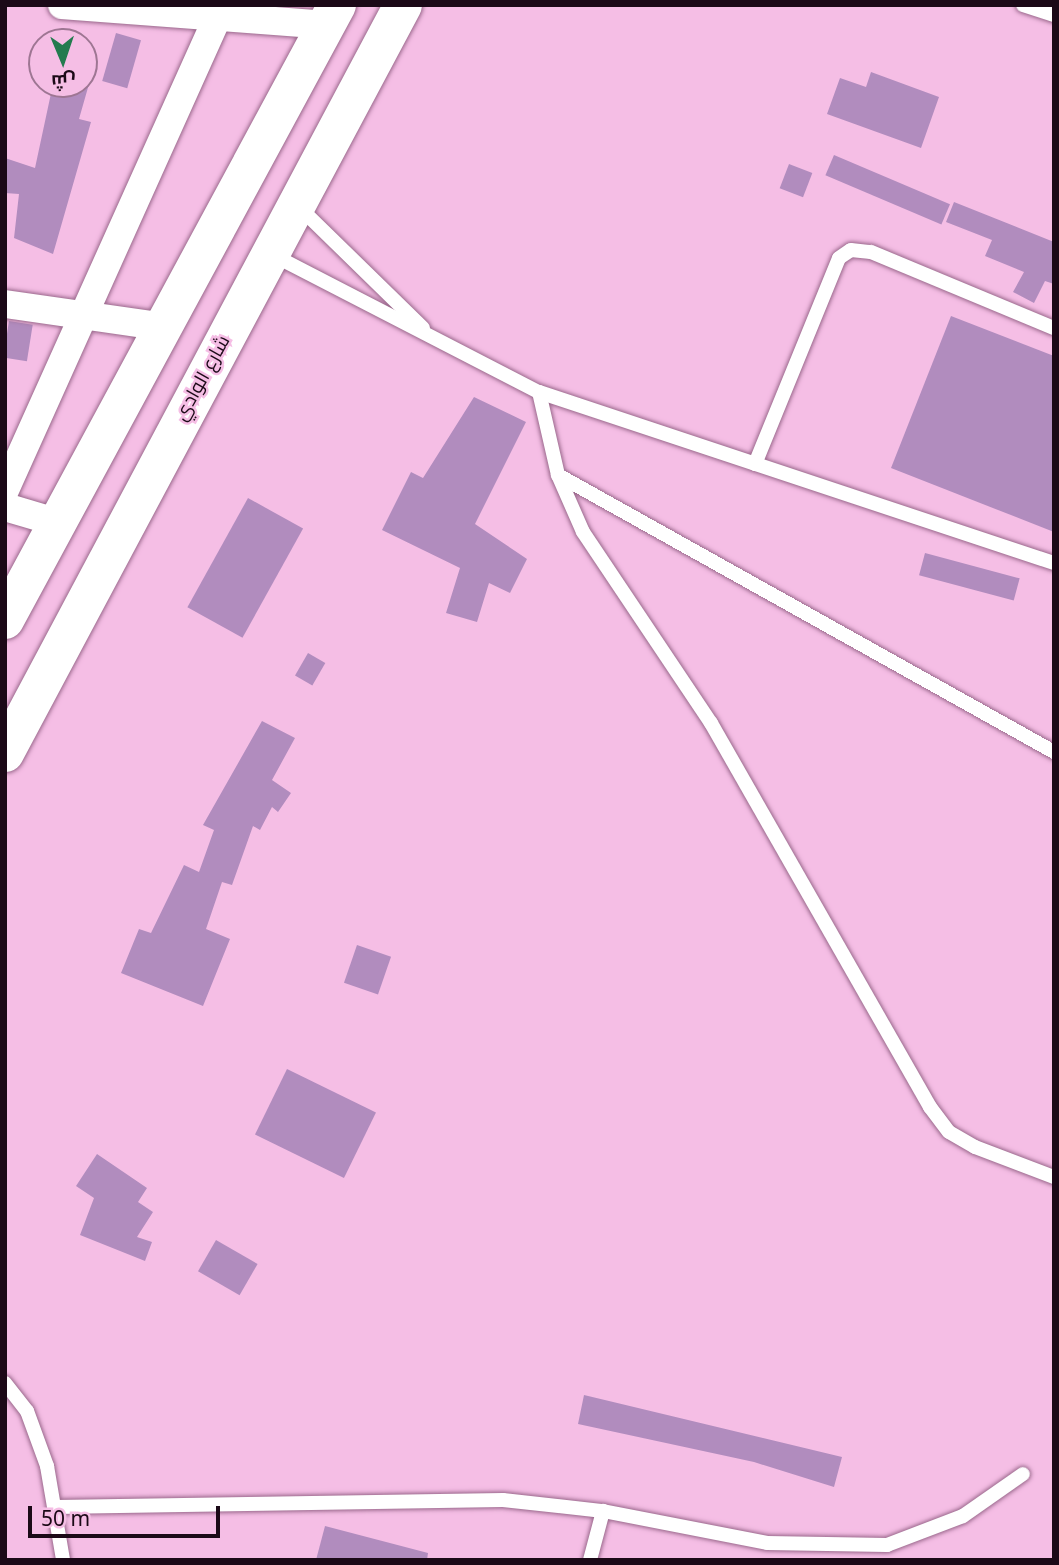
<!DOCTYPE html>
<html>
<head>
<meta charset="utf-8">
<style>
  body { margin:0 }
  #map { position:relative; width:1059px; height:1565px; overflow:hidden; background:#f5bee5; font-family:"Noto Sans",Cairo,sans-serif }
  div>[style] { position:absolute }
  .building>* { inset:0; background:#b18cbe; transform-origin:0 0 }
  .roads { filter:drop-shadow(0 0 2px #9a688c) drop-shadow(0 0 2px #9a688c) }
  .service>* { height:14px; margin:-7px; padding:0 7px; transform-origin:7px; border-radius:7px; background:#fff }
  .minor>* { height:28px; margin:-14px; padding:0 14px; transform-origin:14px; border-radius:14px; background:#fff }
  .secondary>* { height:38px; margin:-19px; padding:0 19px; transform-origin:19px; border-radius:19px; background:#fff }
  span { translate:-50% -50%; white-space:nowrap; text-align:center; line-height:1.15; -webkit-text-stroke:5px #f5bee5; paint-order:stroke }
  .street-label { font-size:19px; color:#1b0917 }
  .frame { position:absolute; inset:0; border:7px solid #1b0917; pointer-events:none }
  .north { position:absolute; left:28px; top:28px; width:70px; height:70px; box-sizing:border-box; background:#f5bee5; border:2px solid #9e7693; border-radius:50%; rotate:178deg; font-size:19px; font-weight:700; line-height:28px; text-align:center; color:#1b0917 }
  .north::after { content:''; display:block; margin:auto; width:24px; height:32px; background:#237b4f; clip-path:polygon(50% 0,100% 100%,50% 72%,0 100%) }
  .scale { position:absolute; left:28px; top:1506px; width:192px; height:32px; box-sizing:border-box; border:4px solid #1b0917; border-top:0; padding-left:9px; font-size:21px; line-height:24px; white-space:nowrap; color:#1b0917; -webkit-text-stroke:5px #f5bee5; paint-order:stroke }
</style>
</head>
<body>
<div id="map">
  <div class="building">
    <i style="left:116px;top:33px;width:26px;height:50px;rotate:16deg"></i>
    <i style="clip-path:polygon(871px 72px,939px 97px,921px 148px,827px 114px,840px 78px,866px 87px)"></i>
    <i style="clip-path:polygon(53px 84px,89px 84px,79px 119px,91px 122px,53px 254px,14px 238px,19px 194px,5px 193px,5px 158px,35px 168px)"></i>
    <i style="left:834px;top:155px;width:126px;height:22px;rotate:23deg"></i>
    <i style="left:789px;top:164px;width:25px;height:26px;rotate:21deg"></i>
    <i style="clip-path:polygon(954px 202px,1054px 242px,1054px 284px,1045px 281px,1034px 303px,1013px 292px,1024px 272px,985px 256px,992px 240px,946px 222px)"></i>
    <i style="clip-path:polygon(951px 316px,1054px 356px,1054px 532px,891px 468px)"></i>
    <i style="left:9px;top:321px;width:24px;height:37px;rotate:9deg"></i>
    <i style="clip-path:polygon(474px 397px,526px 422px,475px 524px,527px 559px,510px 593px,489px 583px,477px 622px,446px 613px,460px 568px,382px 530px,411px 472px,423px 478px)"></i>
    <i style="left:248px;top:498px;width:63px;height:125px;rotate:29deg"></i>
    <i style="left:925px;top:553px;width:98px;height:23px;rotate:15deg"></i>
    <i style="left:308px;top:653px;width:20px;height:26px;rotate:30deg"></i>
    <i style="clip-path:polygon(262px 721px,295px 738px,272px 780px,291px 793px,278px 812px,272px 807px,260px 830px,253px 826px,232px 885px,222px 882px,206px 929px,230px 939px,203px 1006px,121px 973px,139px 929px,151px 933px,184px 865px,199px 872px,214px 830px,203px 825px)"></i>
    <i style="left:357px;top:945px;width:36px;height:40px;rotate:19deg"></i>
    <i style="left:287px;top:1069px;width:99px;height:73px;rotate:26deg"></i>
    <i style="clip-path:polygon(97px 1154px,147px 1188px,138px 1202px,153px 1212px,137px 1237px,152px 1242px,145px 1261px,80px 1235px,94px 1198px,76px 1186px)"></i>
    <i style="left:216px;top:1240px;width:48px;height:36px;rotate:30deg"></i>
    <i style="clip-path:polygon(584px 1395px,842px 1457px,834px 1487px,754px 1462px,578px 1424px)"></i>
    <i style="clip-path:polygon(325px 1526px,428px 1553px,427px 1560px,316px 1560px)"></i>
  </div>
  <div class="roads">
    <div class="service">
      <i style="left:1023px;top:5px;width:33px;rotate:18deg"></i>
      <i style="left:297px;top:205px;width:176px;rotate:44.3deg"></i>
      <i style="left:273px;top:255px;width:299px;rotate:27.3deg"></i>
      <i style="left:539px;top:392px;width:543px;rotate:18.37deg"></i>
      <i style="left:539px;top:392px;width:85px;rotate:77.1deg"></i>
      <i style="left:558px;top:475px;width:62px;rotate:66.3deg"></i>
      <i style="left:583px;top:532px;width:230px;rotate:56.2deg"></i>
      <i style="left:711px;top:723px;width:442px;rotate:60.3deg"></i>
      <i style="left:930px;top:1107px;width:31px;rotate:53deg"></i>
      <i style="left:949px;top:1132px;width:30px;rotate:30deg"></i>
      <i style="left:975px;top:1147px;width:85px;rotate:20.8deg"></i>
      <i style="left:755px;top:464px;width:222px;rotate:-67.8deg"></i>
      <i style="left:839px;top:258px;width:14px;rotate:-34deg"></i>
      <i style="left:851px;top:250px;width:20px;rotate:6deg"></i>
      <i style="left:871px;top:252px;width:198px;rotate:22.6deg"></i>
      <i style="left:558px;top:475px;width:568px;rotate:29.18deg"></i>
      <i style="left:5px;top:1383px;width:36px;rotate:52deg"></i>
      <i style="left:27px;top:1411px;width:59px;rotate:70deg"></i>
      <i style="left:47px;top:1466px;width:95px;rotate:80.3deg"></i>
      <i style="left:56px;top:1507px;width:447px;rotate:-0.9deg"></i>
      <i style="left:503px;top:1500px;width:101px;rotate:6.3deg"></i>
      <i style="left:603px;top:1511px;width:167px;rotate:11deg"></i>
      <i style="left:767px;top:1543px;width:120px;rotate:1deg"></i>
      <i style="left:887px;top:1545px;width:81px;rotate:-20.9deg"></i>
      <i style="left:963px;top:1516px;width:73px;rotate:-35deg"></i>
      <i style="left:590px;top:1560px;width:51px;rotate:-75.1deg"></i>
    </div>
    <div class="minor">
      <i style="left:62px;top:5px;width:266px;rotate:4.3deg"></i>
      <i style="left:5px;top:304px;width:161px;rotate:8.2deg"></i>
      <i style="left:5px;top:490px;width:532px;rotate:-65.8deg"></i>
      <i style="left:5px;top:507px;width:56px;rotate:16.5deg"></i>
    </div>
    <div class="secondary">
      <i style="left:5px;top:620px;width:699px;rotate:-61.64deg"></i>
      <i style="left:5px;top:753px;width:847px;rotate:-61.98deg"></i>
    </div>
  </div>
  <div class="street-label">
    <span style="left:202px;top:378px;rotate:-61deg">شارع الوادي</span>
  </div>
  <div class="frame"></div>
  <div class="north">ش</div>
  <div class="scale">50 m</div>
</div>
</body>
</html>
